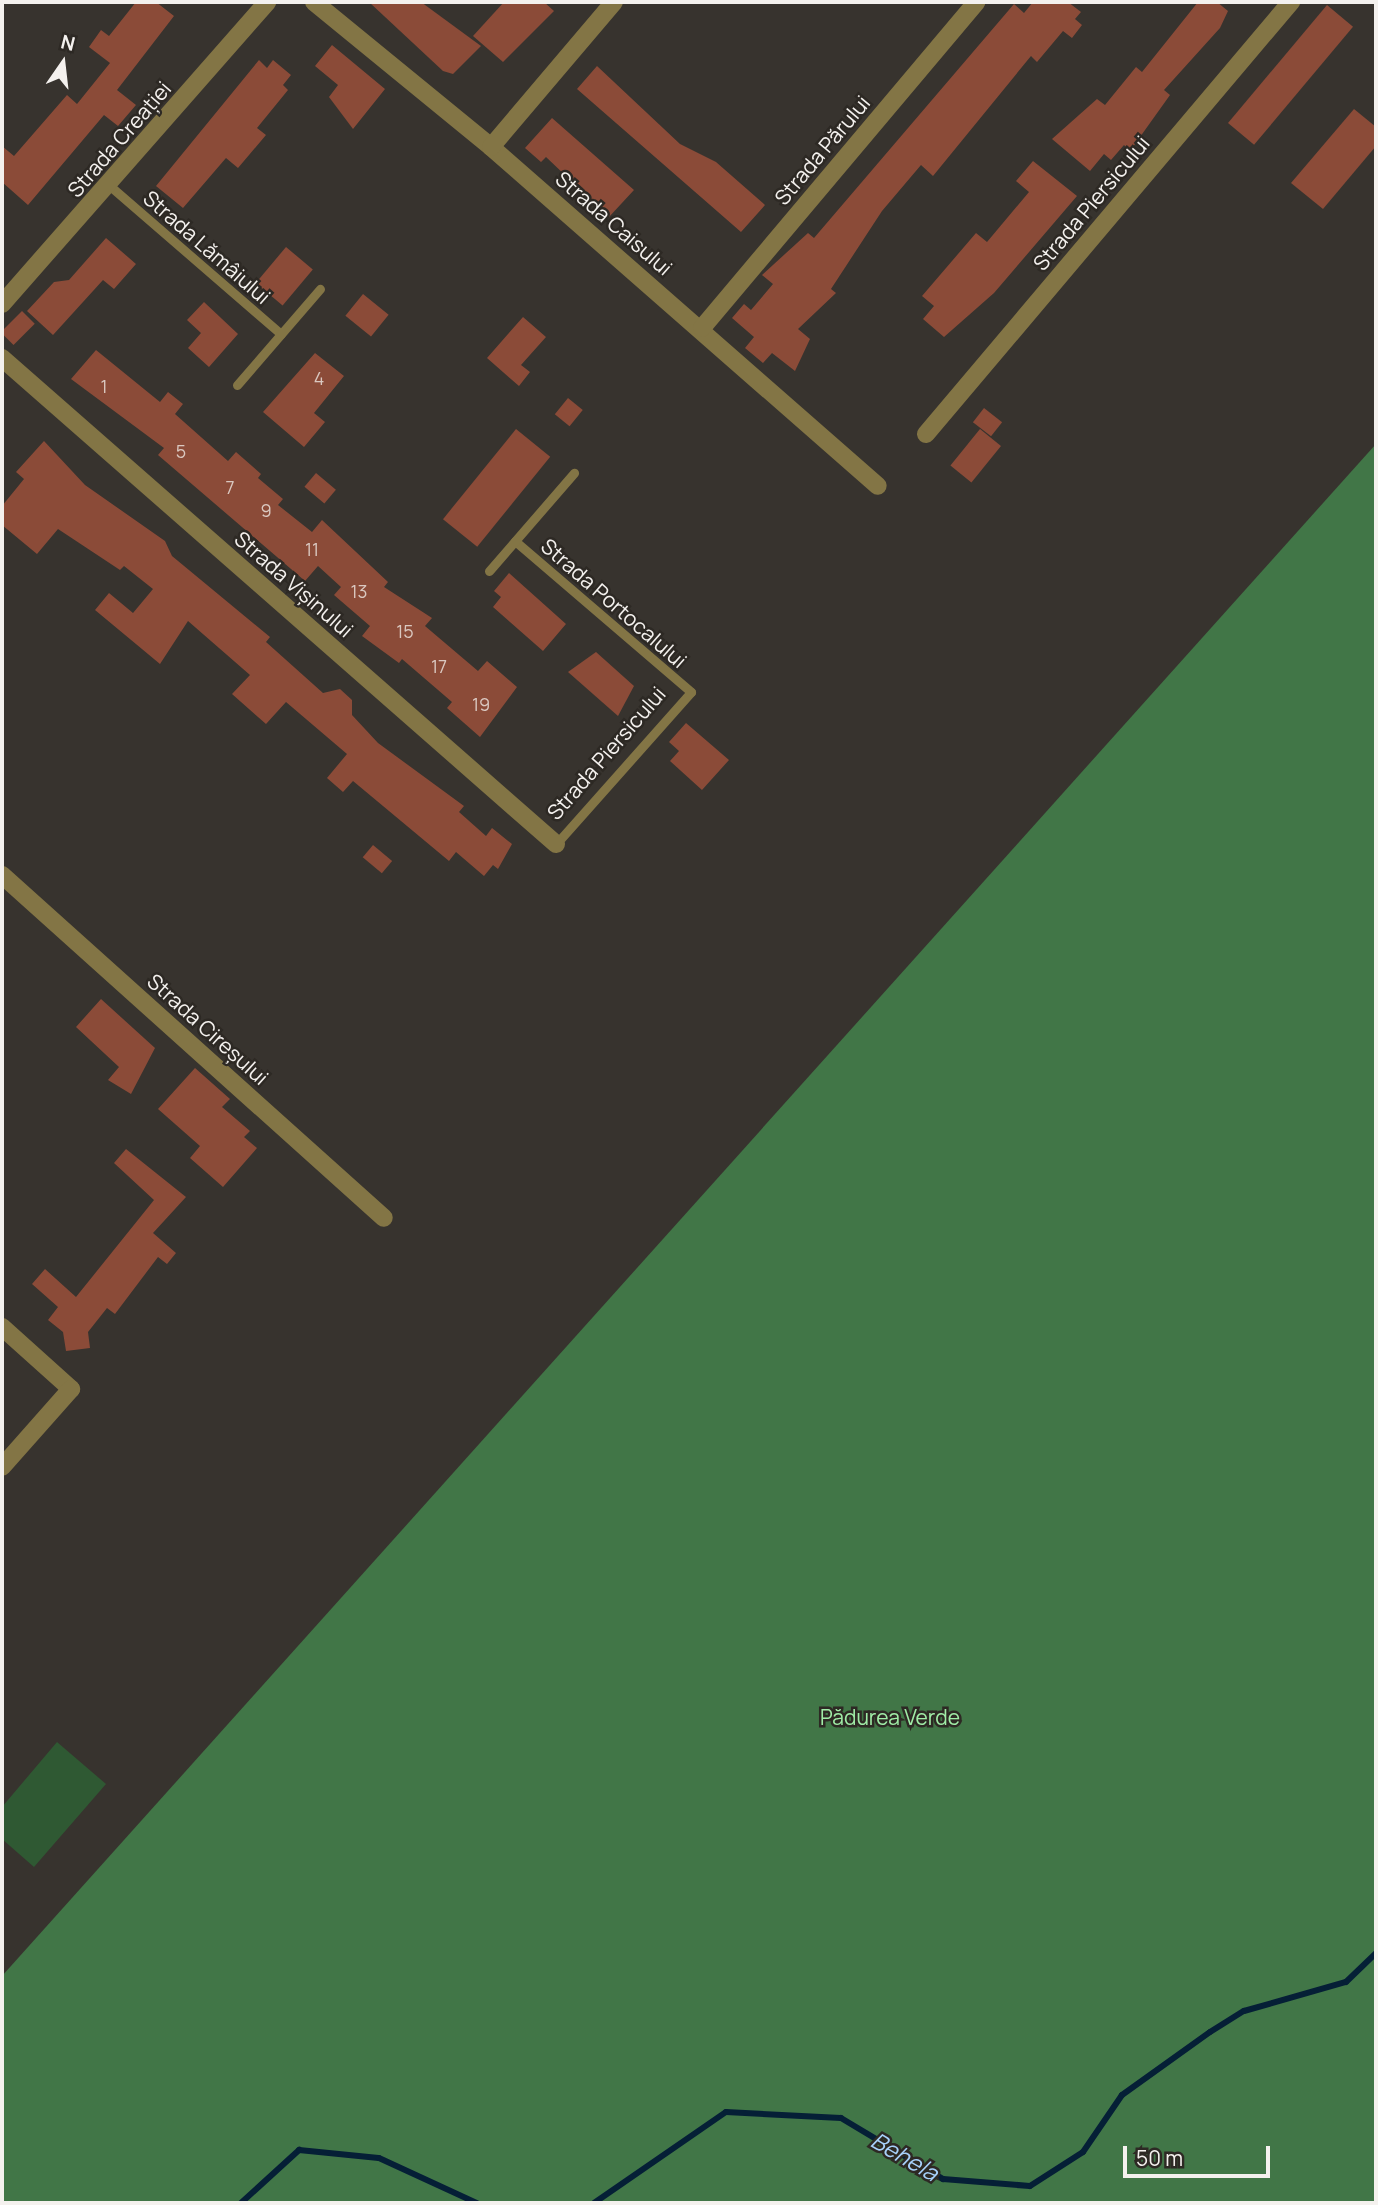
<!DOCTYPE html>
<html>
<head>
<meta charset="utf-8">
<style>
  body { margin:0 }
  #map { position:relative; width:1378px; height:2205px; overflow:hidden; background:#37332e; font-family:Manrope,sans-serif }
  div>[style] { position:absolute }
  .green>* { inset:0; background:#2f5933 }
  .forest>* { inset:0; background:#417647 }
  .stream>* { height:6px; margin:-3px; padding:0 3px; transform-origin:3px; border-radius:3px; background:#051f36 }
  .building>* { inset:0; background:#8b4b38; transform-origin:0 0 }
  .lane>* { height:9px; margin:-4.5px; padding:0 4.5px; transform-origin:4.5px; border-radius:4.5px; background:#837545 }
  .street>* { height:18px; margin:-9px; padding:0 9px; transform-origin:9px; border-radius:9px; background:#837545 }
  span { translate:-50% -50%; white-space:nowrap; text-align:center; line-height:1.15; -webkit-text-stroke:5px #2d2924; paint-order:stroke }
  .number-label { font-size:18px; color:#dac8c0 }
  .number-label span { -webkit-text-stroke-width:0 }
  .street-label { font-size:21px; color:#f4f1ee }
  .park-label { font-size:21px; color:#a0eda7 }
  .water-label { font-size:23px; color:#a7d0fa; font-style:italic }
  .frame { position:absolute; inset:0; border:4px solid #f4f1ee; pointer-events:none }
  .north { position:absolute; left:28px; top:28px; width:70px; height:70px; -webkit-text-stroke:5px #2d2924; paint-order:stroke; rotate:14deg; font-size:19px; font-weight:700; line-height:28px; text-align:center; color:#f4f1ee }
  .north::after { content:''; display:block; margin:auto; width:24px; height:32px; background:#f4f1ee; clip-path:polygon(50% 0,100% 100%,50% 72%,0 100%) }
  .scale { position:absolute; left:1123px; top:2146px; width:147px; height:32px; box-sizing:border-box; border:4px solid #f4f1ee; border-top:0; padding-left:9px; font-size:21px; line-height:24px; white-space:nowrap; color:#f4f1ee; -webkit-text-stroke:5px #2d2924; paint-order:stroke }
</style>
</head>
<body>
<div id="map">
  <div class="green">
    <i style="clip-path:polygon(57px 1742px,106px 1784px,34px 1867px,2px 1839px,2px 1807px)"></i>
  </div>
  <div class="forest">
    <i style="clip-path:polygon(1376px 444px,1376px 2203px,2px 2203px,2px 1976px)"></i>
  </div>
  <div class="stream">
    <i style="left:241px;top:2203px;width:79px;rotate:-42.4deg"></i>
    <i style="left:299px;top:2150px;width:80px;rotate:5.7deg"></i>
    <i style="left:379px;top:2158px;width:108px;rotate:24.7deg"></i>
    <i style="left:594px;top:2203px;width:160px;rotate:-34.6deg"></i>
    <i style="left:726px;top:2112px;width:115px;rotate:3deg"></i>
    <i style="left:841px;top:2118px;width:119px;rotate:30.9deg"></i>
    <i style="left:943px;top:2179px;width:87px;rotate:4.6deg"></i>
    <i style="left:1030px;top:2186px;width:63px;rotate:-32.7deg"></i>
    <i style="left:1083px;top:2152px;width:69px;rotate:-55.6deg"></i>
    <i style="left:1122px;top:2095px;width:108px;rotate:-35.6deg"></i>
    <i style="left:1210px;top:2032px;width:40px;rotate:-32deg"></i>
    <i style="left:1244px;top:2011px;width:106px;rotate:-15.9deg"></i>
    <i style="left:1346px;top:1982px;width:42px;rotate:-44deg"></i>
  </div>
  <div class="building">
    <i style="clip-path:polygon(136px 2px,156px 2px,174px 16px,117px 90px,136px 105px,118px 126px,104px 115px,28px 205px,2px 182px,2px 146px,14px 156px,67px 95px,77px 104px,110px 63px,89px 47px,101px 30px,109px 36px)"></i>
    <i style="clip-path:polygon(369px 2px,421px 2px,481px 46px,453px 74px,443px 71px)"></i>
    <i style="clip-path:polygon(504px 2px,544px 2px,554px 11px,503px 62px,473px 36px)"></i>
    <i style="clip-path:polygon(1033px 2px,1068px 2px,1081px 12px,1075px 19px,1082px 25px,1072px 38px,1063px 31px,1037px 62px,1031px 56px,933px 176px,921px 165px,882px 211px,831px 289px,836px 293px,798px 329px,810px 339px,795px 371px,772px 353px,763px 363px,745px 348px,754px 337px,732px 318px,744px 304px,751px 310px,773px 284px,762px 275px,808px 233px,814px 238px,1014px 4px,1024px 13px)"></i>
    <i style="clip-path:polygon(1198px 2px,1217px 2px,1228px 11px,1220px 28px,1164px 90px,1170px 95px,1130px 151px,1124px 145px,1111px 160px,1104px 154px,1090px 171px,1052px 139px,1097px 99px,1105px 105px,1136px 67px,1142px 72px)"></i>
    <i style="left:1327px;top:5px;width:34px;height:154px;rotate:40deg"></i>
    <i style="clip-path:polygon(332px 45px,385px 89px,353px 129px,329px 97px,338px 85px,315px 66px)"></i>
    <i style="clip-path:polygon(259px 60px,267px 68px,273px 60px,291px 75px,283px 85px,288px 90px,257px 128px,266px 135px,238px 168px,226px 158px,183px 208px,156px 186px)"></i>
    <i style="clip-path:polygon(597px 66px,680px 144px,716px 162px,765px 205px,741px 232px,577px 89px)"></i>
    <i style="clip-path:polygon(1354px 109px,1376px 127px,1376px 146px,1323px 209px,1291px 183px)"></i>
    <i style="clip-path:polygon(552px 118px,634px 190px,609px 217px,546px 157px,541px 162px,525px 148px)"></i>
    <i style="clip-path:polygon(1033px 161px,1077px 196px,994px 293px,944px 337px,923px 319px,934px 306px,922px 296px,976px 233px,987px 242px,1029px 192px,1016px 181px)"></i>
    <i style="clip-path:polygon(106px 238px,136px 264px,114px 289px,103px 280px,53px 335px,27px 311px,54px 282px,69px 280px)"></i>
    <i style="left:286px;top:247px;width:35px;height:47px;rotate:40deg"></i>
    <i style="left:363px;top:294px;width:33px;height:28px;rotate:39deg"></i>
    <i style="clip-path:polygon(204px 302px,238px 334px,209px 367px,188px 348px,201px 333px,187px 320px)"></i>
    <i style="left:22px;top:311px;width:18px;height:30px;rotate:45deg"></i>
    <i style="clip-path:polygon(523px 317px,546px 337px,521px 365px,530px 372px,519px 386px,487px 358px)"></i>
    <i style="clip-path:polygon(96px 350px,160px 402px,168px 392px,183px 404px,175px 414px,228px 461px,236px 452px,261px 474px,258px 478px,283px 499px,278px 505px,312px 532px,322px 520px,388px 582px,384px 587px,432px 618px,425px 626px,478px 671px,487px 661px,517px 687px,480px 737px,447px 708px,452px 702px,402px 659px,399px 663px,362px 636px,370px 626px,334px 595px,341px 587px,318px 566px,305px 581px,158px 455px,164px 448px,71px 379px)"></i>
    <i style="clip-path:polygon(315px 353px,344px 376px,314px 413px,325px 422px,304px 447px,263px 412px)"></i>
    <i style="left:568px;top:398px;width:19px;height:21px;rotate:39deg"></i>
    <i style="left:984px;top:408px;width:23px;height:18px;rotate:38deg"></i>
    <i style="left:516px;top:429px;width:44px;height:116px;rotate:39deg"></i>
    <i style="left:980px;top:429px;width:27px;height:47px;rotate:39deg"></i>
    <i style="clip-path:polygon(44px 441px,85px 485px,165px 541px,172px 556px,270px 637px,266px 642px,323px 693px,340px 689px,352px 700px,352px 715px,378px 743px,464px 806px,459px 812px,486px 836px,492px 828px,512px 844px,498px 869px,493px 865px,484px 876px,456px 852px,449px 861px,353px 781px,343px 792px,327px 778px,347px 754px,286px 702px,266px 724px,232px 694px,250px 675px,188px 621px,160px 664px,95px 610px,109px 593px,133px 613px,153px 589px,124px 566px,120px 570px,58px 529px,37px 554px,2px 525px,2px 506px,24px 479px,16px 472px)"></i>
    <i style="left:316px;top:473px;width:26px;height:18px;rotate:40deg"></i>
    <i style="clip-path:polygon(509px 573px,566px 624px,543px 651px,493px 607px,501px 597px,494px 591px)"></i>
    <i style="clip-path:polygon(596px 652px,634px 686px,618px 716px,568px 672px)"></i>
    <i style="clip-path:polygon(686px 723px,729px 760px,702px 790px,670px 761px,679px 751px,669px 742px)"></i>
    <i style="left:373px;top:845px;width:25px;height:16px;rotate:40deg"></i>
    <i style="clip-path:polygon(101px 999px,155px 1048px,131px 1094px,108px 1080px,119px 1067px,76px 1027px)"></i>
    <i style="clip-path:polygon(195px 1068px,230px 1099px,222px 1107px,250px 1131px,244px 1137px,257px 1148px,223px 1187px,190px 1158px,200px 1146px,158px 1109px)"></i>
    <i style="clip-path:polygon(126px 1149px,186px 1197px,153px 1233px,176px 1253px,167px 1264px,158px 1257px,115px 1314px,107px 1308px,88px 1332px,90px 1348px,66px 1351px,63px 1332px,48px 1320px,58px 1307px,32px 1284px,45px 1269px,76px 1297px,154px 1200px,114px 1163px)"></i>
  </div>
  <div class="lane">
    <i style="left:110px;top:186px;width:226px;rotate:40.9deg"></i>
    <i style="left:237px;top:385px;width:127px;rotate:-49.2deg"></i>
    <i style="left:515px;top:541px;width:232px;rotate:40.6deg"></i>
    <i style="left:691px;top:692px;width:203px;rotate:131.6deg"></i>
    <i style="left:489px;top:571px;width:130px;rotate:-49.1deg"></i>
  </div>
  <div class="street">
    <i style="left:314px;top:2px;width:229px;rotate:39.3deg"></i>
    <i style="left:491px;top:147px;width:514px;rotate:41.22deg"></i>
    <i style="left:491px;top:147px;width:190px;rotate:-49.7deg"></i>
    <i style="left:2px;top:304px;width:402px;rotate:-48.7deg"></i>
    <i style="left:702px;top:328px;width:426px;rotate:-49.9deg"></i>
    <i style="left:2px;top:358px;width:737px;rotate:41.26deg"></i>
    <i style="left:926px;top:434px;width:566px;rotate:-49.81deg"></i>
    <i style="left:2px;top:875px;width:513px;rotate:41.92deg"></i>
    <i style="left:2px;top:1327px;width:93px;rotate:41.9deg"></i>
    <i style="left:71px;top:1389px;width:104px;rotate:131.5deg"></i>
  </div>
  <div class="number-label">
    <span style="left:319px;top:378px">4</span>
    <span style="left:104px;top:386px">1</span>
    <span style="left:181px;top:451px">5</span>
    <span style="left:230px;top:487px">7</span>
    <span style="left:266px;top:510px">9</span>
    <span style="left:312px;top:549px">11</span>
    <span style="left:359px;top:591px">13</span>
    <span style="left:405px;top:631px">15</span>
    <span style="left:439px;top:666px">17</span>
    <span style="left:481px;top:704px">19</span>
  </div>
  <div class="street-label">
    <span style="left:119px;top:139px;rotate:-49deg">Strada Creației</span>
    <span style="left:822px;top:150px;rotate:-50deg">Strada Părului</span>
    <span style="left:1091px;top:203px;rotate:-50deg">Strada Piersicului</span>
    <span style="left:614px;top:223px;rotate:41deg">Strada Caisului</span>
    <span style="left:207px;top:247px;rotate:41deg">Strada Lămâiului</span>
    <span style="left:294px;top:584px;rotate:41deg">Strada Vișinului</span>
    <span style="left:614px;top:603px;rotate:41deg">Strada Portocalului</span>
    <span style="left:606px;top:753px;rotate:-49deg">Strada Piersicului</span>
    <span style="left:208px;top:1029px;rotate:42deg">Strada Cireșului</span>
  </div>
  <div class="park-label">
    <span style="left:890px;top:1717px">Pădurea Verde</span>
  </div>
  <div class="water-label">
    <span style="left:905px;top:2156px;rotate:30deg">Behela</span>
  </div>
  <div class="frame"></div>
  <div class="north">N</div>
  <div class="scale">50 m</div>
</div>
</body>
</html>
